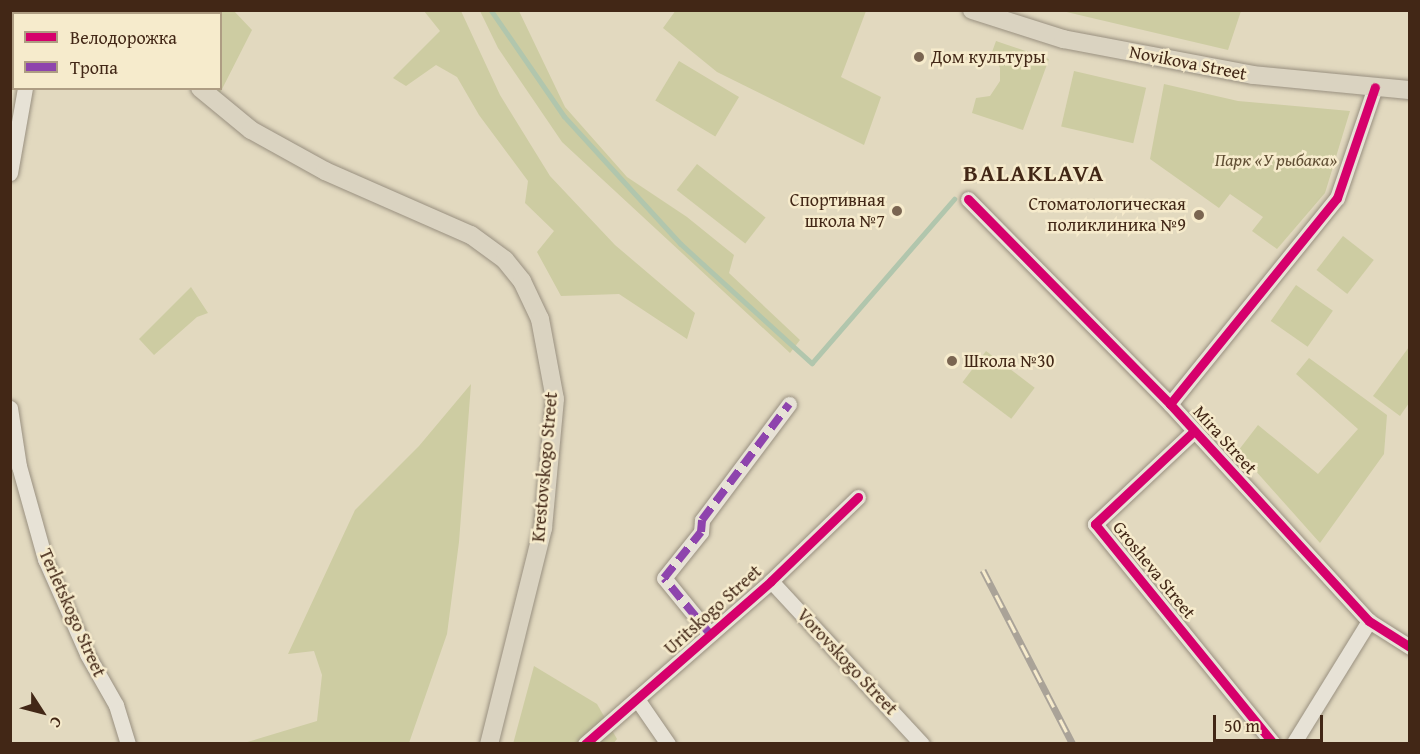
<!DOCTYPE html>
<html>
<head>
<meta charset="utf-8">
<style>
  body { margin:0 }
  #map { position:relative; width:1420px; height:754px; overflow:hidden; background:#e2d9bf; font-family:"Gentium Book Plus",serif }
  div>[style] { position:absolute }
  .green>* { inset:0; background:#cdcca2; transform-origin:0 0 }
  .stream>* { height:4.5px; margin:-2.25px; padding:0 2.25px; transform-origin:2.25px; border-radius:2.25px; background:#b1c6ad }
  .roads { filter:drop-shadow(0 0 2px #999080) drop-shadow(0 0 2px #999080) }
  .minor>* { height:15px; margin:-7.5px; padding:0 7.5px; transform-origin:7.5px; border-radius:7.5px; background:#e7e2d6 }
  .major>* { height:18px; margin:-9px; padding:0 9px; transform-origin:9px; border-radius:9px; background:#dad3c1 }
  .rail>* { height:7px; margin-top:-3.5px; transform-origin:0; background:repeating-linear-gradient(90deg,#f6ebcc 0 14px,#aaa398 0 28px); box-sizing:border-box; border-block:2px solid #aaa398 }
  .quiet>* { height:8px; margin-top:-4px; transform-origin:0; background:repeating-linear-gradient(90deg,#8e44ad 0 15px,transparent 0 23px) }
  .cycleway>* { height:9px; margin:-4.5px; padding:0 4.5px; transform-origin:4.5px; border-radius:4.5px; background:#d6006c }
  .dots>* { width:16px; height:16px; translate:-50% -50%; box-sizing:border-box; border:3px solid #f6ebcc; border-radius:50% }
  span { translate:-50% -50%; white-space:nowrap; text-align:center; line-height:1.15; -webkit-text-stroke:5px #f6ebcc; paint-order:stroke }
  .poi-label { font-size:18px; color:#422716 }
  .left { translate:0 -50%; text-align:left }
  .right { translate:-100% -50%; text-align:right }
  .street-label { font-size:18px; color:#422716 }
  .park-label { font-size:18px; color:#604e33; font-style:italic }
  .district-label { font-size:24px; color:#422716; font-weight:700; letter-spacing:1.5px }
  .frame { position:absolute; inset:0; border:12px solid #422716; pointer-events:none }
  .legend { position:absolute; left:12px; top:12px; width:210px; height:78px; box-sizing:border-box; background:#f6ebcc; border:2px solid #ae9d83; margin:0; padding:8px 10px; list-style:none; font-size:18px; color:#422716 }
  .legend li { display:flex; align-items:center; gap:12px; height:30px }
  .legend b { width:30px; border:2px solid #ae9d83 }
  .north { position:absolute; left:12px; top:682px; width:60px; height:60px; -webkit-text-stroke:4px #f6ebcc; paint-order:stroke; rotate:126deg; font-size:16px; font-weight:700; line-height:24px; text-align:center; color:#422716 }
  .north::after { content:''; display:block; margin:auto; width:21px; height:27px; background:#422716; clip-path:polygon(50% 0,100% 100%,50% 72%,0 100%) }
  .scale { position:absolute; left:1213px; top:715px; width:110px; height:27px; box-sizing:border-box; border:3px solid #422716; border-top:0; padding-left:8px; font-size:18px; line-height:21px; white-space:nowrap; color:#422716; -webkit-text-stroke:4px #f6ebcc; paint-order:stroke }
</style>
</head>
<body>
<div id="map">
  <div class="green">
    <i style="clip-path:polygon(676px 10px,866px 11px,841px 77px,881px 97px,864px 145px,717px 72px,663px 28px)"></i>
    <i style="clip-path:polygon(1058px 10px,1241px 10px,1241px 11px,1228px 50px)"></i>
    <i style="clip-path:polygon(138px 11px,234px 11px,252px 30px,219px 95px,213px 89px,220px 88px,220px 14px)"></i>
    <i style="clip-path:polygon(424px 11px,461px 11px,500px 95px,550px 176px,615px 245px,695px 313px,687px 339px,619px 294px,561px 296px,537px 252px,554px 231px,525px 203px,528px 181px,479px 115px,457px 77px,436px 65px,406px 86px,393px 78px,440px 31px)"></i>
    <i style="clip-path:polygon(480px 11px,519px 11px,565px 107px,627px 177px,687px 217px,734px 255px,729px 273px,800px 340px,790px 353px,562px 142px,498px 48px)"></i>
    <i style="clip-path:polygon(996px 41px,1049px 59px,1023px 130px,972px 113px,976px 98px,990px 96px,1000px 81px,1000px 68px,992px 52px)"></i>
    <i style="left:679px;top:61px;width:70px;height:46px;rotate:31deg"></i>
    <i style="left:1074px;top:71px;width:74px;height:57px;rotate:13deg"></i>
    <i style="clip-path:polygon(1164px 84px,1238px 101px,1350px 111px,1325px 193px,1277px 249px,1252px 231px,1263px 217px,1230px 194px,1219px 208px,1150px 159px)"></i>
    <i style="left:697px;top:164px;width:87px;height:33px;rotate:38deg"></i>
    <i style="left:1343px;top:236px;width:39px;height:43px;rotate:38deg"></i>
    <i style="left:1296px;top:285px;width:45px;height:44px;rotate:35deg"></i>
    <i style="clip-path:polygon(191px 287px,208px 313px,197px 317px,154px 355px,139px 339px)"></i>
    <i style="clip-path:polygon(1409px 347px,1409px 403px,1400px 416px,1373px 396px)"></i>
    <i style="left:986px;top:351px;width:61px;height:39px;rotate:37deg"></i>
    <i style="clip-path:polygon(1309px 358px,1387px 415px,1384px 454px,1320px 543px,1238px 451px,1258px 425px,1318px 474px,1358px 429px,1296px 374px)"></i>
    <i style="clip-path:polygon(471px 384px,459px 542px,447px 634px,409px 743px,244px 743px,317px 721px,322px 675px,314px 651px,288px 654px,355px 510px,419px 446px)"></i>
    <i style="clip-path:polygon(534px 666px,597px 704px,617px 739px,613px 744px,513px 744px)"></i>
  </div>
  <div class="stream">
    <i style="left:491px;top:10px;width:129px;rotate:55.4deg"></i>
    <i style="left:564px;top:116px;width:173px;rotate:47.6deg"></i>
    <i style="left:681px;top:244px;width:177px;rotate:42.3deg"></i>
    <i style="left:812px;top:363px;width:217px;rotate:-49.1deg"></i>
  </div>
  <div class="roads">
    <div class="minor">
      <i style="left:37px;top:14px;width:4px;rotate:-76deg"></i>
      <i style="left:10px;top:173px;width:86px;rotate:-80deg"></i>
      <i style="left:968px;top:199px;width:288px;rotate:45.4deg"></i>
      <i style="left:1170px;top:404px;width:294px;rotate:47.5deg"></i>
      <i style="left:1369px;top:621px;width:49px;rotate:32.4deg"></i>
      <i style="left:1170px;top:404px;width:265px;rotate:-51deg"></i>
      <i style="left:1337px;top:198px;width:117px;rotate:-71.1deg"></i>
      <i style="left:10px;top:408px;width:59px;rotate:81.2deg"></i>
      <i style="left:19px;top:466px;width:97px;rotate:74.4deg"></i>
      <i style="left:45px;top:559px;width:104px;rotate:66.1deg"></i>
      <i style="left:87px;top:654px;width:59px;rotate:60.4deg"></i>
      <i style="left:116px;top:705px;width:41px;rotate:72.9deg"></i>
      <i style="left:1194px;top:431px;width:136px;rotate:136.8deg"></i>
      <i style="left:1095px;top:524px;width:284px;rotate:50.9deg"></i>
      <i style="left:771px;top:581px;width:222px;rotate:47.2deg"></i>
      <i style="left:710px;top:634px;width:72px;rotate:-129.4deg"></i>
      <i style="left:664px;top:578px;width:59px;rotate:-51.2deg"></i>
      <i style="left:701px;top:532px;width:12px;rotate:-85deg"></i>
      <i style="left:702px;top:520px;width:145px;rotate:-53.1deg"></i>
      <i style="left:637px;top:699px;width:55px;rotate:55.4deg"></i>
      <i style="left:585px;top:744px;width:247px;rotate:-41.2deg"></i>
      <i style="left:771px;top:581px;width:121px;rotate:-44deg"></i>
      <i style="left:1293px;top:744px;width:145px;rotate:-58.3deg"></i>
    </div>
    <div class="major">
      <i style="left:122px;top:10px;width:4px;rotate:63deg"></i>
      <i style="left:972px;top:10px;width:96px;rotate:17.7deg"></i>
      <i style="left:1063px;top:39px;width:193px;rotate:10.7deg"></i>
      <i style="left:1253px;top:75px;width:158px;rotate:5.5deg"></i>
      <i style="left:200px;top:88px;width:66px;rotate:39.5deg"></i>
      <i style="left:251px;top:130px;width:85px;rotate:29deg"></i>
      <i style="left:325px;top:171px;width:159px;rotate:23.7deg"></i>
      <i style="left:471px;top:235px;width:42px;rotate:36.3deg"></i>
      <i style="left:505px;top:260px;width:27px;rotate:51deg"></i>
      <i style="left:522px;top:281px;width:42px;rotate:64.7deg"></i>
      <i style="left:540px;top:319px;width:81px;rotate:79.4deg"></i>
      <i style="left:555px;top:399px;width:130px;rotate:95.3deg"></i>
      <i style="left:543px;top:528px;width:223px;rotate:104deg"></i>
    </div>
  </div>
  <div class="rail">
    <i style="left:983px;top:570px;width:196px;rotate:62.7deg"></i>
  </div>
  <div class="quiet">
    <i style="left:710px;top:634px;width:72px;rotate:-129.4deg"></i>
    <i style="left:664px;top:578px;width:59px;rotate:-51.2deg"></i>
    <i style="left:701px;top:532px;width:12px;rotate:-85deg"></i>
    <i style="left:702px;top:520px;width:145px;rotate:-53.1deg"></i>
  </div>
  <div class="cycleway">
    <i style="left:968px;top:199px;width:288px;rotate:45.4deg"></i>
    <i style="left:1170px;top:404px;width:294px;rotate:47.5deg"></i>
    <i style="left:1369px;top:621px;width:49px;rotate:32.4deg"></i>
    <i style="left:1170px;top:404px;width:265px;rotate:-51deg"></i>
    <i style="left:1337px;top:198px;width:117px;rotate:-71.1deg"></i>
    <i style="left:1194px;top:431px;width:136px;rotate:136.8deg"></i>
    <i style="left:1095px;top:524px;width:284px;rotate:50.9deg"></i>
    <i style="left:585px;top:744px;width:247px;rotate:-41.2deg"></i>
    <i style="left:771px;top:581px;width:121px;rotate:-44deg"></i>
  </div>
  <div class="dots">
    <i style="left:919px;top:57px;background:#7a6551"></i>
    <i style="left:897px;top:211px;background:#7a6551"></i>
    <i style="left:1199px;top:215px;background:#7a6551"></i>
    <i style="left:952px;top:361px;background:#7a6551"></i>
  </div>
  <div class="poi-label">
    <span class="left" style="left:931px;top:57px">Дом культуры</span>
    <span class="right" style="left:885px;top:211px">Спортивная<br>школа №7</span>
    <span class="right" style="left:1186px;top:215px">Стоматологическая<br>поликлиника №9</span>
    <span class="left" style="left:964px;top:361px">Школа №30</span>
  </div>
  <div class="street-label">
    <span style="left:1188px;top:63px;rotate:11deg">Novikova Street</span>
    <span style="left:1225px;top:440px;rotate:48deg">Mira Street</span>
    <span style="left:545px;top:467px;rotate:-85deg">Krestovskogo Street</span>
    <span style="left:1154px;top:570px;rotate:51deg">Grosheva Street</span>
    <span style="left:713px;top:610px;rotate:-42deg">Uritskogo Street</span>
    <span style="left:72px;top:613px;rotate:66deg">Terletskogo Street</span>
    <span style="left:847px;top:662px;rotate:47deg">Vorovskogo Street</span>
  </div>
  <div class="park-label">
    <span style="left:1276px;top:160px">Парк «У рыбака»</span>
  </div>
  <div class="district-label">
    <span style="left:1034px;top:173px">BALAKLAVA</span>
  </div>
  <div class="frame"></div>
  <ul class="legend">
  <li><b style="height:8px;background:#d6006c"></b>Велодорожка</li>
  <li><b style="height:8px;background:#8e44ad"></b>Тропа</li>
  </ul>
  <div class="north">С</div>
  <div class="scale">50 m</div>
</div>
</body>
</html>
